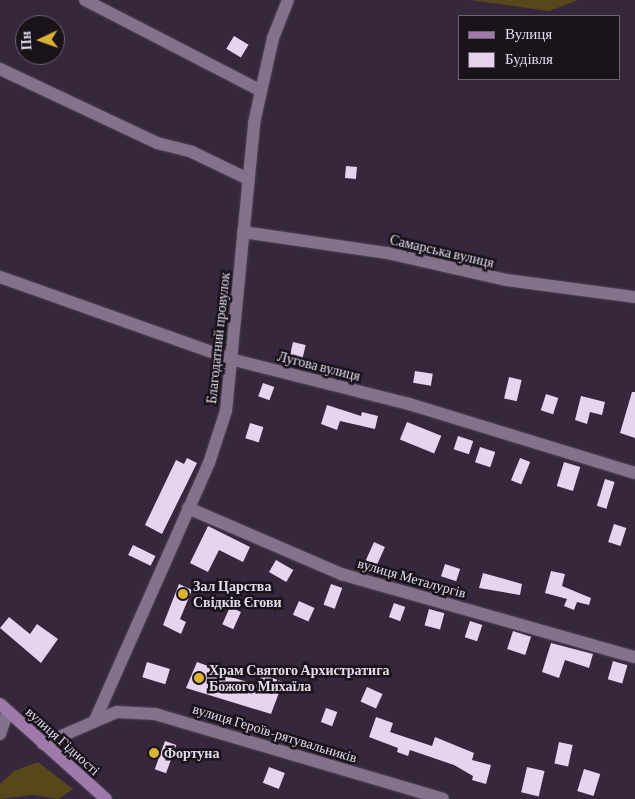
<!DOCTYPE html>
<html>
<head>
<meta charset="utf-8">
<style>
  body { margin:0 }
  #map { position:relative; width:635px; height:799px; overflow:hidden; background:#36273c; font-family:"Crimson Pro",serif }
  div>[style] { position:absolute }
  .green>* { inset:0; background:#57481b }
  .building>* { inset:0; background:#e7d3ee; transform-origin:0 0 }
  .roads { filter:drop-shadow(0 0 1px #514455) drop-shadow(0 0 1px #514455) }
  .minor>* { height:12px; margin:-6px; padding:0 6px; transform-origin:6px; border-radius:6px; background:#84718a }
  .tertiary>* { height:12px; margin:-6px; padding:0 6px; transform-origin:6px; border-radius:6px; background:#84718a }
  .secondary>* { height:12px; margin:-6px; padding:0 6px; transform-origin:6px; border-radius:6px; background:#9e79aa }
  .dots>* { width:14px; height:14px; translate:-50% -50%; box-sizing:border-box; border:2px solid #1a131c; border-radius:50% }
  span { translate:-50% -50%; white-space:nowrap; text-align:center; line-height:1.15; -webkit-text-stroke:5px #1a131c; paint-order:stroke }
  .street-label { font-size:14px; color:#e3d9e7 }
  .poi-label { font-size:14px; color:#e3d9e7; font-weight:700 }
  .left { translate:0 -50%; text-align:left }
  .legend { position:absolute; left:458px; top:15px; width:162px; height:65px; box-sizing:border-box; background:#1a131c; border:1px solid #6a626d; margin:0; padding:6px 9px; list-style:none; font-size:15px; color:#e3d9e7 }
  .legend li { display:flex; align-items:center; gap:10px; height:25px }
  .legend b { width:25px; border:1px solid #6a626d }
  .north { position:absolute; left:15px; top:15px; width:50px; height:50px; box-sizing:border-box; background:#1a131c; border:1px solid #6a626d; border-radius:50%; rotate:267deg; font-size:14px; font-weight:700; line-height:20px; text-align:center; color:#e3d9e7 }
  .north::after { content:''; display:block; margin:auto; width:18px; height:22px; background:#d9b334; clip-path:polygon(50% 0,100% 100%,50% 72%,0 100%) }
</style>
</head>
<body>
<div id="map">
  <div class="green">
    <i style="clip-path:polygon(470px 0,578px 0,549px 11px)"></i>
    <i style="clip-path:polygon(38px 762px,73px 789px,58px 799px,33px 795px,0 799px,0 784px,14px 771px)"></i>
  </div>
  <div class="building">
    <i style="left:234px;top:36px;width:17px;height:15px;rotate:31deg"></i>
    <i style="left:346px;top:166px;width:11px;height:12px;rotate:5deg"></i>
    <i style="left:293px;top:342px;width:13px;height:15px;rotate:13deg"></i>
    <i style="left:415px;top:371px;width:18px;height:12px;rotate:9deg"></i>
    <i style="left:509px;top:377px;width:13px;height:22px;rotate:13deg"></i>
    <i style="left:263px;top:383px;width:12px;height:14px;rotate:20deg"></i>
    <i style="clip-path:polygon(632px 392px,635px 392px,635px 438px,620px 433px)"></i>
    <i style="left:546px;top:394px;width:13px;height:17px;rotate:18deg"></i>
    <i style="clip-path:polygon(581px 396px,605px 402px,602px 415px,590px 412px,587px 424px,575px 420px)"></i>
    <i style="clip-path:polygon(327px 405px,361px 416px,362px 412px,378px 416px,375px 429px,340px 421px,337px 430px,321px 424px)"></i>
    <i style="left:407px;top:422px;width:37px;height:19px;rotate:22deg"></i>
    <i style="left:250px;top:423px;width:14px;height:16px;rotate:17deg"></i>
    <i style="left:458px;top:436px;width:16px;height:14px;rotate:18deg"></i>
    <i style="left:480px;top:447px;width:16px;height:16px;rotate:18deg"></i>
    <i style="clip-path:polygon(187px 458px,197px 463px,162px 534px,145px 525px,176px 460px,184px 464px)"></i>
    <i style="left:520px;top:458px;width:11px;height:24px;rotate:22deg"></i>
    <i style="left:564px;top:462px;width:17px;height:25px;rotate:17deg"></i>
    <i style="left:605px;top:479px;width:10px;height:28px;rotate:17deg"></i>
    <i style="left:614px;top:524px;width:13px;height:19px;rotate:18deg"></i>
    <i style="clip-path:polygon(208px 526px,250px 547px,243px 562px,219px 550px,208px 572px,190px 563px)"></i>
    <i style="left:374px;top:542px;width:12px;height:20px;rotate:24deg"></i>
    <i style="left:133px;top:545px;width:25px;height:11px;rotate:26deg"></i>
    <i style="left:276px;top:560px;width:20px;height:14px;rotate:30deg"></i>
    <i style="left:445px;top:564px;width:16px;height:13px;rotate:18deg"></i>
    <i style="clip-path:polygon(551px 571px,565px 574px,562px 586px,591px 598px,589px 605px,577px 602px,574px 610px,564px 606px,567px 599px,545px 593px)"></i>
    <i style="clip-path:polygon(483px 573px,522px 584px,520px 595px,479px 588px)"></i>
    <i style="clip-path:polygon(179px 584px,192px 590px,180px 619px,186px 622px,181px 634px,163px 625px)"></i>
    <i style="left:331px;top:584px;width:12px;height:22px;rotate:20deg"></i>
    <i style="left:299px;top:601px;width:17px;height:15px;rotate:24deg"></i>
    <i style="left:394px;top:603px;width:12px;height:15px;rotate:20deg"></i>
    <i style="left:230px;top:607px;width:12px;height:19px;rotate:24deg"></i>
    <i style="left:429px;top:609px;width:16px;height:17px;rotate:15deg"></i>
    <i style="clip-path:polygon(9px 617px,30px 634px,37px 624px,58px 639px,41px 663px,0 628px)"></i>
    <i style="left:470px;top:621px;width:13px;height:17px;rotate:18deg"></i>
    <i style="left:513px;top:631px;width:19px;height:19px;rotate:18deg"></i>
    <i style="clip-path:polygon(551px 643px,593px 654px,589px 668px,565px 660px,559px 678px,542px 672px)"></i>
    <i style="left:613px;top:661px;width:15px;height:19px;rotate:16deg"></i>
    <i style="left:147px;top:662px;width:24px;height:16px;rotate:17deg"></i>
    <i style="clip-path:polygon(197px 662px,211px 667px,210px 671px,258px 685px,262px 674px,283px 682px,271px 714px,186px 688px)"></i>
    <i style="left:367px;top:687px;width:17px;height:16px;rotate:24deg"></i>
    <i style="left:326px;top:708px;width:12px;height:15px;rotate:20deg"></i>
    <i style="clip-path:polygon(376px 717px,393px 723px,390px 732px,432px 746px,435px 737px,474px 753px,472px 760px,491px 765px,486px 784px,472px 780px,473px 776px,454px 765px,410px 750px,408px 756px,397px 752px,398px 748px,369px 737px)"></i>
    <i style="left:165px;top:741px;width:12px;height:30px;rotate:20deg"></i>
    <i style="left:559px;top:742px;width:14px;height:22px;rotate:12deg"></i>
    <i style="left:269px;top:767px;width:17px;height:17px;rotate:21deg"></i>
    <i style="left:527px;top:767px;width:18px;height:26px;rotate:13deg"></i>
    <i style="left:584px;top:769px;width:17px;height:23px;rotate:17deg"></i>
  </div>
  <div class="roads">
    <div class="minor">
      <i style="left:85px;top:0;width:196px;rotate:27.3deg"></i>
      <i style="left:0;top:69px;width:174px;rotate:25.2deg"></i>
      <i style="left:157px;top:143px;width:36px;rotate:14deg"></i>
      <i style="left:192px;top:152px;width:62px;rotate:25.7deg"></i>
      <i style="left:243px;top:232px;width:146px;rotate:8.3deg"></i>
      <i style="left:387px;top:253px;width:123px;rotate:12.7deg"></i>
      <i style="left:507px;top:280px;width:129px;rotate:7.6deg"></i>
      <i style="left:0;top:277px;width:248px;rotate:19.5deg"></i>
      <i style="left:234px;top:360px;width:180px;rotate:14.1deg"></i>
      <i style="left:409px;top:404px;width:236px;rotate:17deg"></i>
      <i style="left:188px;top:508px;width:167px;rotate:23.3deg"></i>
      <i style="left:341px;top:574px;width:305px;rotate:15.8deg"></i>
      <i style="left:96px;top:718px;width:279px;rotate:-66.1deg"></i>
      <i style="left:209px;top:463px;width:55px;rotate:-71.9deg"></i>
      <i style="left:226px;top:411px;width:289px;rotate:-84.4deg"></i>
      <i style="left:254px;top:123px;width:87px;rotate:-77.4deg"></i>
      <i style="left:273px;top:38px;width:41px;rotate:-68.5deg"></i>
    </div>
    <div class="tertiary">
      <i style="left:0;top:734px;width:24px;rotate:-71deg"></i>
      <i style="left:43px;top:744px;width:81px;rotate:-23.4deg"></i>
      <i style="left:117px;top:712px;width:38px;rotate:3deg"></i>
      <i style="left:155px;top:714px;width:300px;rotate:16.4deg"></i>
    </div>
    <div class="secondary">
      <i style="left:0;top:704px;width:142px;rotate:41.9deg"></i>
    </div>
  </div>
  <div class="dots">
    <i style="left:183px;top:594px;background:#d9b334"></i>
    <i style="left:199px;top:678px;background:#d9b334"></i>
    <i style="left:154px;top:753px;background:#d9b334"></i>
  </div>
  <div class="street-label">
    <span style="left:442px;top:251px;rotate:13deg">Самарська вулиця</span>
    <span style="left:218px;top:338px;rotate:-84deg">Благодатний провулок</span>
    <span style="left:319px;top:366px;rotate:14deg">Лугова вулиця</span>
    <span style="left:412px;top:578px;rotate:16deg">вулиця Металургів</span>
    <span style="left:275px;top:733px;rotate:17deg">вулиця Героїв-рятувальників</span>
    <span style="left:63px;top:741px;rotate:42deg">вулиця Гідності</span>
  </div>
  <div class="poi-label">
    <span class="left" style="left:193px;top:594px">Зал Царства<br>Свідків Єгови</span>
    <span class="left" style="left:209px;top:678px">Храм Святого Архистратига<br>Божого Михаїла</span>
    <span class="left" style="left:164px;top:753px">Фортуна</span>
  </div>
  <ul class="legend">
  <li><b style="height:6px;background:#9e79aa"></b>Вулиця</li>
  <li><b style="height:14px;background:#e7d3ee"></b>Будівля</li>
  </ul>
  <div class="north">Пн</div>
</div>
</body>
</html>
